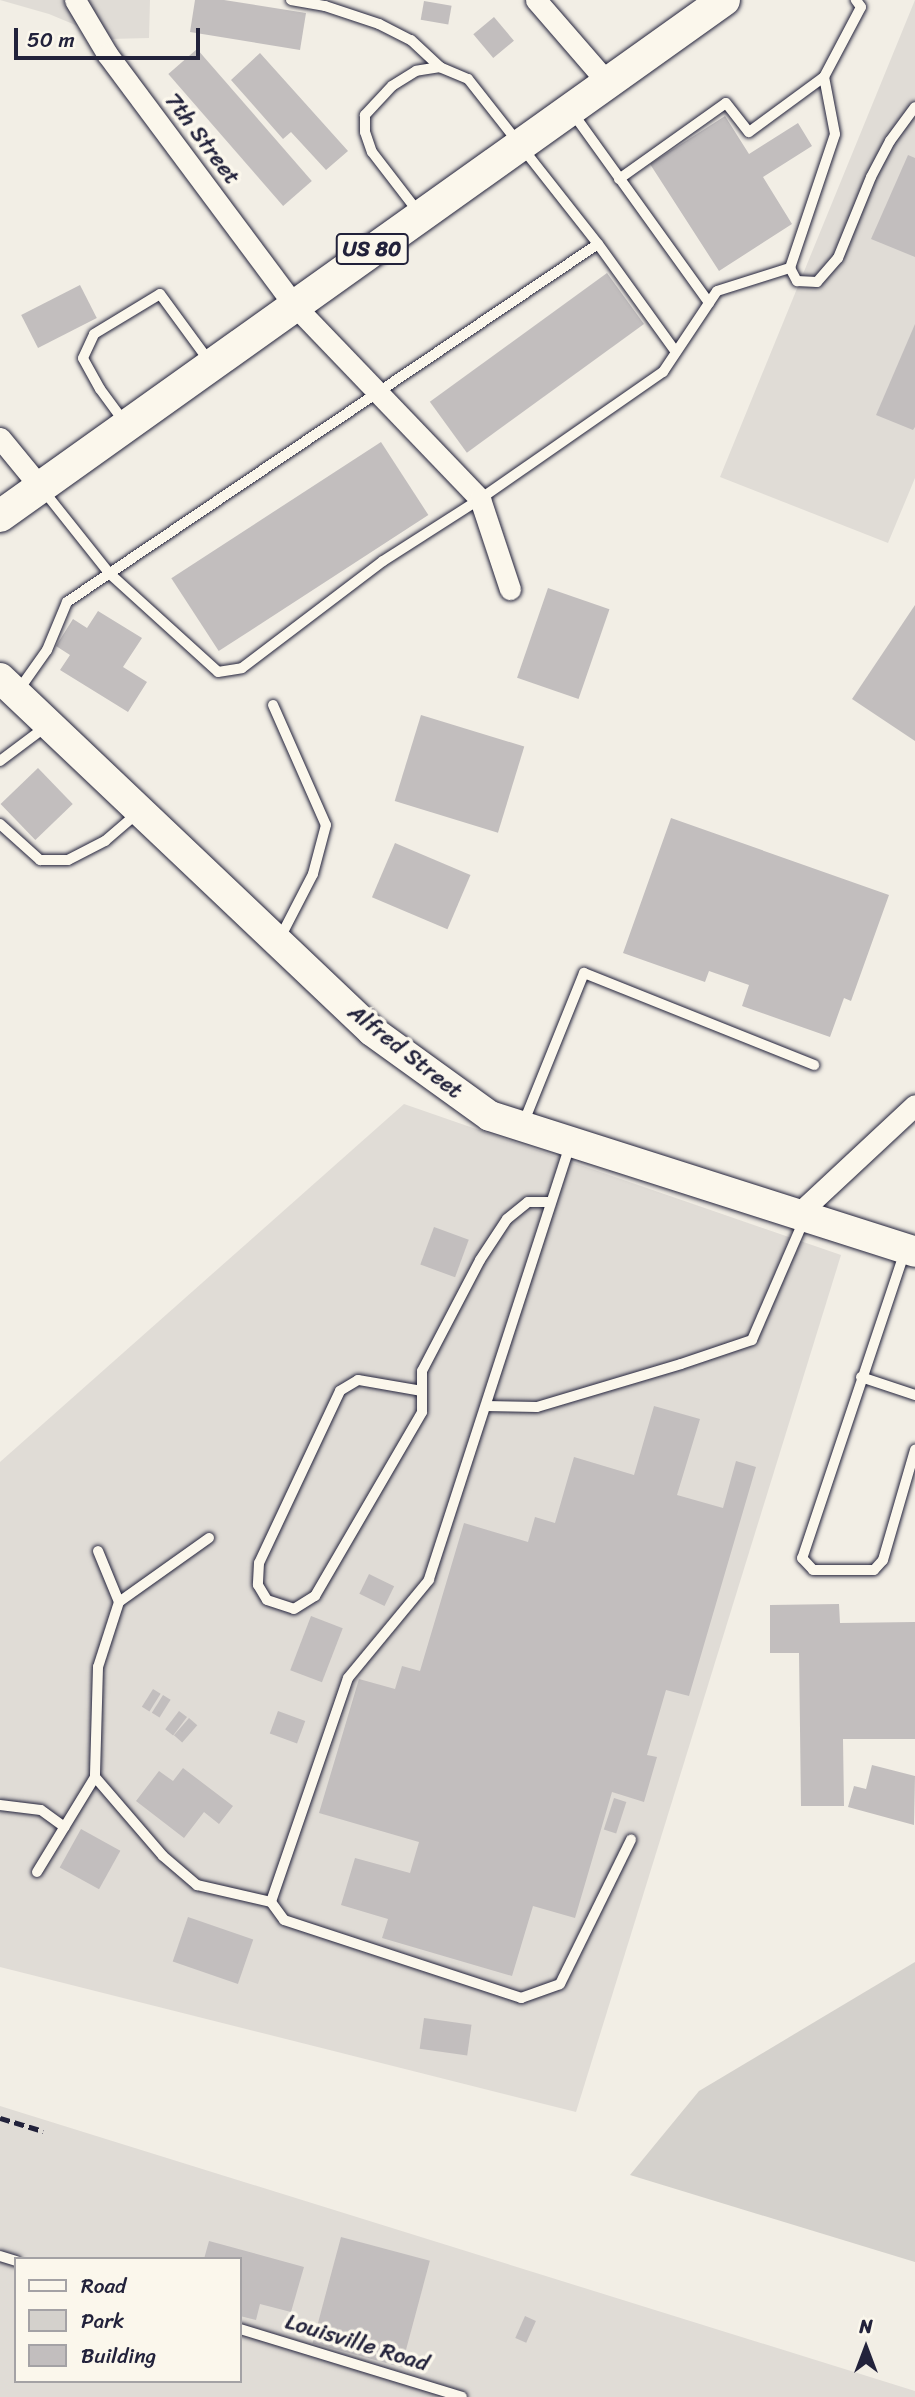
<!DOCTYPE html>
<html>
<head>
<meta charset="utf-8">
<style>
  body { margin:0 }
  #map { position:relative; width:915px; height:2397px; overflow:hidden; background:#f2eee5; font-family:Sriracha,sans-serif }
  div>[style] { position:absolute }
  .built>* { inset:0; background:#e0dcd6 }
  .green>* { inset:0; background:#d4d1cc }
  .building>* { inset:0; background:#c2bebe; transform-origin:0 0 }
  .roads { filter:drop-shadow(0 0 2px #22223b) drop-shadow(0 0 2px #22223b) }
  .lane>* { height:10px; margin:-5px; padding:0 5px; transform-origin:5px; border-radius:5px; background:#fbf7ec }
  .street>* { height:21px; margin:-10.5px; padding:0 10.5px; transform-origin:10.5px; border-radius:10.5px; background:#fbf7ec }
  .secondary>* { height:30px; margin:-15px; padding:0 15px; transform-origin:15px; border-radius:15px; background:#fbf7ec }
  .primary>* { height:32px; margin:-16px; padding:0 16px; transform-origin:16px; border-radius:16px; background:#fbf7ec }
  .rail>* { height:5px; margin-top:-2.5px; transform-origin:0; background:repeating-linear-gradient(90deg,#22223b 0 10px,transparent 0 15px) }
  span { translate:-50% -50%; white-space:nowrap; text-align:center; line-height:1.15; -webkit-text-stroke:7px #fbf7ec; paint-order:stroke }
  .shield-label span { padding:2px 5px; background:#fbf7ec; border:2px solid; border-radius:5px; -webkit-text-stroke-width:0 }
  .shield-label { font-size:21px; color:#22223b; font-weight:700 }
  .street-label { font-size:23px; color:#22223b }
  .legend { position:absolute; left:14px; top:2257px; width:228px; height:126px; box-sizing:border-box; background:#fbf7ec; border:2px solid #a4a2a5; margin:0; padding:9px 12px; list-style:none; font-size:21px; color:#22223b }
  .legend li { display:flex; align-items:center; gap:14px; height:35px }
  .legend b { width:35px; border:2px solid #a4a2a5 }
  .north { position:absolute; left:831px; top:2313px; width:70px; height:70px; -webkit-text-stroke:5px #fbf7ec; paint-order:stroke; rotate:0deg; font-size:19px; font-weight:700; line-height:28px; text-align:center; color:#22223b }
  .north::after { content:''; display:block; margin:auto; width:24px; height:32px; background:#22223b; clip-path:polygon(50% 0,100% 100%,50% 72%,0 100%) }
  .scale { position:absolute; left:14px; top:28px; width:186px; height:32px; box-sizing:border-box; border:4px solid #22223b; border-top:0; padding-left:9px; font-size:21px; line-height:24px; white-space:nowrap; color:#22223b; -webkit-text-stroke:5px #fbf7ec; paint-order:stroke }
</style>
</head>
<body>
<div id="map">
  <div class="built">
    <i style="clip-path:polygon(0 0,150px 0,149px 38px,109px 39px,49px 14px)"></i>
    <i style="clip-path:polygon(915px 0,915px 478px,888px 543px,720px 477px)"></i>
    <i style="clip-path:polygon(404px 1104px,841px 1255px,576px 2112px,0 1967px,0 1462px)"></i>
    <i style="clip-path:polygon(evenodd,0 2106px,915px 2391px,915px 2397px,0 2397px,0 2106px,16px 2259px,240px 2259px,240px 2381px,16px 2381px,16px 2259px)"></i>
  </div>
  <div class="green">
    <i style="clip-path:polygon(915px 1962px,915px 2262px,630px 2175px,699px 2091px)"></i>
  </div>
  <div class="building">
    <i style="clip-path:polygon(195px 0,224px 0,306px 13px,300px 50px,190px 32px)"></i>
    <i style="left:424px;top:1px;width:28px;height:19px;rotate:10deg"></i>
    <i style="left:494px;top:17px;width:31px;height:27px;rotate:50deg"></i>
    <i style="left:197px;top:49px;width:175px;height:38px;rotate:49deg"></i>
    <i style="clip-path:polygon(260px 53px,348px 151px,326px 170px,291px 132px,283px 139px,231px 80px)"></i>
    <i style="clip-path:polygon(725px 116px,749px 154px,798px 123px,812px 146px,763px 177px,792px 224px,719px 271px,650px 164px)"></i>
    <i style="clip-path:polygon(908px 155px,915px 158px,915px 257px,871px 239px)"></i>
    <i style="left:607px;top:273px;width:63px;height:219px;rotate:54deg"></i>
    <i style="left:80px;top:285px;width:37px;height:66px;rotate:63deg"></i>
    <i style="clip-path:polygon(915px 324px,915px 427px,913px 430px,876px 415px)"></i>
    <i style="left:381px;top:442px;width:87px;height:250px;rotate:57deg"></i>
    <i style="left:548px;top:588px;width:65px;height:95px;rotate:19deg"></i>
    <i style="clip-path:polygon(915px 605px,915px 741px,852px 699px)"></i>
    <i style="clip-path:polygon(98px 611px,142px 638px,123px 667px,147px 682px,128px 712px,60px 670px,70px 655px,56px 646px,73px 619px,87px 628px)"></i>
    <i style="left:421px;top:715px;width:108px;height:90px;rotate:17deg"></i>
    <i style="left:38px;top:768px;width:50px;height:52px;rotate:46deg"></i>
    <i style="clip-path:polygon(671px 818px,889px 895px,851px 1001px,844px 998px,830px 1037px,742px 1006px,749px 985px,709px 971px,705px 982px,623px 953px)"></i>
    <i style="left:395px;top:843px;width:82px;height:59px;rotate:23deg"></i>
    <i style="left:434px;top:1227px;width:37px;height:40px;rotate:20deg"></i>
    <i style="clip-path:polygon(654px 1406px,700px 1419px,677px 1495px,723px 1508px,736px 1461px,756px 1467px,689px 1696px,666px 1690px,647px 1755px,657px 1757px,644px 1802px,612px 1792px,575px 1918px,533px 1906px,512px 1976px,382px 1938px,388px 1919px,341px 1905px,355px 1858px,410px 1873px,419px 1842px,319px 1813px,359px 1679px,395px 1689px,402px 1666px,420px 1671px,464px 1523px,528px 1542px,535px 1517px,555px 1523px,574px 1457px,634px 1475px)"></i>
    <i style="left:369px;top:1574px;width:28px;height:22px;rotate:26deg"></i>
    <i style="clip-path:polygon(839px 1604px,840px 1623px,915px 1622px,915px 1739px,843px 1739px,844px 1806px,801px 1806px,799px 1653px,770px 1653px,770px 1605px)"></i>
    <i style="left:311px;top:1616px;width:34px;height:58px;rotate:21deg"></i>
    <i style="left:153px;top:1689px;width:9px;height:21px;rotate:32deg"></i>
    <i style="left:163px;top:1695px;width:9px;height:21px;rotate:32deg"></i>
    <i style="left:179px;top:1711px;width:10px;height:23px;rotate:37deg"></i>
    <i style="left:278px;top:1711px;width:29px;height:24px;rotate:20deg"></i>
    <i style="left:189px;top:1718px;width:11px;height:23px;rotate:41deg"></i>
    <i style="clip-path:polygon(872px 1765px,915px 1776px,914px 1825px,848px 1807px,854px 1786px,866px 1789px)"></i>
    <i style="clip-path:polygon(183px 1768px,233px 1806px,219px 1824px,204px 1812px,184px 1838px,136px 1801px,159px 1771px,173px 1781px)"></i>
    <i style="left:614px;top:1798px;width:13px;height:33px;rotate:18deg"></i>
    <i style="left:81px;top:1829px;width:45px;height:44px;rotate:29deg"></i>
    <i style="left:188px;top:1917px;width:69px;height:47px;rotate:19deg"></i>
    <i style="left:424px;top:2018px;width:48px;height:31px;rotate:8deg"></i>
    <i style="left:341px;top:2237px;width:92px;height:110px;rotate:15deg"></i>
    <i style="clip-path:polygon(209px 2241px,304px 2267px,291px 2312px,260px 2304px,256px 2320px,240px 2316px,240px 2259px,204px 2259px)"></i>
    <i style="left:525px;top:2316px;width:12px;height:24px;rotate:24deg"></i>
  </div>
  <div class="roads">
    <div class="lane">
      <i style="left:291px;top:0;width:35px;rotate:10deg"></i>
      <i style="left:325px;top:6px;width:57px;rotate:18.4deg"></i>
      <i style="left:379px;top:24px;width:36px;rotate:27deg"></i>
      <i style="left:411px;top:40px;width:40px;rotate:43deg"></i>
      <i style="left:572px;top:112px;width:235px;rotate:54.3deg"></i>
      <i style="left:619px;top:179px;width:131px;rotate:-35.4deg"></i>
      <i style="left:726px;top:103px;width:37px;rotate:52deg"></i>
      <i style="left:749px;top:132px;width:93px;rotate:-36.3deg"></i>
      <i style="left:598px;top:244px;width:133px;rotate:54.2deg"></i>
      <i style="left:790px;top:268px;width:15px;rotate:62deg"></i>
      <i style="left:797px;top:281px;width:20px;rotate:3deg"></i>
      <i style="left:817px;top:282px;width:32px;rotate:-49deg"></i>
      <i style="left:838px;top:258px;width:87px;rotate:-67.8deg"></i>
      <i style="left:871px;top:177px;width:41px;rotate:-62.2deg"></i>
      <i style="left:890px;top:141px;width:42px;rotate:-53.7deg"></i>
      <i style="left:125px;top:423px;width:42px;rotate:-126.3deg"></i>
      <i style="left:100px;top:389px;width:35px;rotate:-119deg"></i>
      <i style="left:83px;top:358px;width:26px;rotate:-65deg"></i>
      <i style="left:94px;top:334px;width:77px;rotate:-31.2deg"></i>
      <i style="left:160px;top:294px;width:83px;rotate:53.8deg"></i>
      <i style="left:43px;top:490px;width:106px;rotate:51.5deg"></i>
      <i style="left:109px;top:573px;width:147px;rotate:42.2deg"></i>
      <i style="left:218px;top:672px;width:24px;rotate:-9deg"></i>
      <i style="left:242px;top:668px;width:177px;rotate:-37.2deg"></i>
      <i style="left:383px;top:561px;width:115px;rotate:-32.6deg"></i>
      <i style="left:480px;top:499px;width:223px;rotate:-34.8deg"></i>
      <i style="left:663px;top:372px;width:97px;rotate:-56.3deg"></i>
      <i style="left:717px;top:291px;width:77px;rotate:-17.5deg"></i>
      <i style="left:790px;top:268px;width:141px;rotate:-71.4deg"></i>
      <i style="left:835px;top:134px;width:58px;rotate:-100.9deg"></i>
      <i style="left:824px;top:77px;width:79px;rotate:-62.1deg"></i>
      <i style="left:861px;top:7px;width:9px;rotate:-126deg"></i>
      <i style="left:18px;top:691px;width:50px;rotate:-54.7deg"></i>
      <i style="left:47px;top:650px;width:52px;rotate:-67.4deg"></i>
      <i style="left:67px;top:602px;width:640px;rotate:-33.99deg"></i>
      <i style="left:598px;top:244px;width:210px;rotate:-128.2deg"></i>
      <i style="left:468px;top:79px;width:30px;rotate:-157deg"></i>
      <i style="left:440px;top:67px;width:24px;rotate:171deg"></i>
      <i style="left:416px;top:71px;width:28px;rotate:148deg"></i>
      <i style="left:392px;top:86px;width:40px;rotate:133deg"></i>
      <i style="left:365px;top:115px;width:17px;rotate:90deg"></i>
      <i style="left:365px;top:132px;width:21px;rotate:71deg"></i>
      <i style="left:372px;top:152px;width:77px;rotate:52.4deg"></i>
      <i style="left:273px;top:705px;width:131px;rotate:66.2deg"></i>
      <i style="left:326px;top:825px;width:51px;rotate:104.9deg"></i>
      <i style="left:313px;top:874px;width:74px;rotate:117.3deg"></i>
      <i style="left:0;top:761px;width:60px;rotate:-36.9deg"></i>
      <i style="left:0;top:824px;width:54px;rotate:42deg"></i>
      <i style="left:40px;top:860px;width:28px"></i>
      <i style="left:68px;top:860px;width:42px;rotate:-27.2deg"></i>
      <i style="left:105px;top:841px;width:46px;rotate:-40.6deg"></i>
      <i style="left:523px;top:1124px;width:163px;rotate:-68deg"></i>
      <i style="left:584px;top:973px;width:248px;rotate:21.8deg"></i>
      <i style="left:570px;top:1145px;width:457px;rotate:108deg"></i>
      <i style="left:429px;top:1580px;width:127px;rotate:129.6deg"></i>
      <i style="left:348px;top:1678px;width:237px;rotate:109deg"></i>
      <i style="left:271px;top:1902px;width:22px;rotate:54deg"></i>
      <i style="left:284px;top:1920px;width:250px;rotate:18.2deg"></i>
      <i style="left:521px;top:1998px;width:41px;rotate:-19.7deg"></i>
      <i style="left:560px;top:1984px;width:161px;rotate:-63.8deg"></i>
      <i style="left:905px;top:1251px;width:324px;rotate:108.5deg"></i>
      <i style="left:802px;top:1558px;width:16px;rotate:47deg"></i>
      <i style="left:813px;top:1570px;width:61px"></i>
      <i style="left:874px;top:1570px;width:13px;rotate:-48deg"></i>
      <i style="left:883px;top:1560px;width:115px;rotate:-73.8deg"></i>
      <i style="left:861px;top:1377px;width:57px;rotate:18.4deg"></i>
      <i style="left:422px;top:1391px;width:65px;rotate:-170.2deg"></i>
      <i style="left:358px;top:1380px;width:21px;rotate:149deg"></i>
      <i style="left:340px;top:1391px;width:190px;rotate:115.2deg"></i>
      <i style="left:259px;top:1563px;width:22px;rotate:93deg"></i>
      <i style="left:258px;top:1585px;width:17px;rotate:59deg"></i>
      <i style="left:267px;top:1600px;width:28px;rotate:18deg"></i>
      <i style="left:294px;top:1609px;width:25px;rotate:-32deg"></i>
      <i style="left:315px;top:1596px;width:213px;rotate:-59.8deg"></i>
      <i style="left:422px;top:1412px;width:41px;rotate:-90deg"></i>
      <i style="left:422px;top:1371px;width:125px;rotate:-62.4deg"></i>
      <i style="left:480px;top:1260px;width:49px;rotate:-56.6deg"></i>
      <i style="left:507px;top:1219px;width:27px;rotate:-39deg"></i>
      <i style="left:528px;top:1202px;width:21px"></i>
      <i style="left:486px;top:1406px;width:51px;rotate:1.1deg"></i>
      <i style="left:537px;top:1407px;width:150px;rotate:-16.6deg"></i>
      <i style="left:681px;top:1364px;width:75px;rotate:-18.7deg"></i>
      <i style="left:752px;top:1340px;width:131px;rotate:-66.6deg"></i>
      <i style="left:209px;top:1538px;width:110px;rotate:144.6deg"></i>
      <i style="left:119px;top:1602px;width:68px;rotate:107.9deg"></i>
      <i style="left:98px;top:1667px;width:110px;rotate:91.6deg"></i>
      <i style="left:95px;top:1777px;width:104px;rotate:49.3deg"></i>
      <i style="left:163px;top:1856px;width:45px;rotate:40.5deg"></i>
      <i style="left:197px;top:1885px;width:76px;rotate:12.9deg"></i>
      <i style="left:98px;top:1551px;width:55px;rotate:67.6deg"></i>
      <i style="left:0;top:1805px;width:41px;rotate:7deg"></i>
      <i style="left:41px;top:1810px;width:29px;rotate:36deg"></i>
      <i style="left:37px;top:1872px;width:111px;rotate:-58.6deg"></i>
      <i style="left:0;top:2256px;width:17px;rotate:17deg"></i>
      <i style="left:240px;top:2329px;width:232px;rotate:17deg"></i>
    </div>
    <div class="street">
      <i style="left:75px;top:0;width:63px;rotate:59.3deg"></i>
      <i style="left:107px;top:54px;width:313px;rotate:53.3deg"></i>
      <i style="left:294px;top:305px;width:269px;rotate:46.2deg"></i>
      <i style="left:480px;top:499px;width:95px;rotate:71.6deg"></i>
      <i style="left:536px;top:0;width:110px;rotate:49.1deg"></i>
      <i style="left:0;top:438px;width:65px;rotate:50.6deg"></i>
      <i style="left:797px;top:1215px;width:161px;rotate:-43deg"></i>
    </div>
    <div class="secondary">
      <i style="left:0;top:678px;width:513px;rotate:43.5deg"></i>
      <i style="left:372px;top:1031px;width:145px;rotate:35.8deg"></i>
      <i style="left:490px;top:1116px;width:446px;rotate:17.7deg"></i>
    </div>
    <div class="primary">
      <i style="left:0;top:516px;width:889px;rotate:-35.48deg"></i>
    </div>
  </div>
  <div class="rail">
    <i style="left:0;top:2118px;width:45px;rotate:16.8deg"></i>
  </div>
  <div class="shield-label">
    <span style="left:372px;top:249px">US 80</span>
  </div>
  <div class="street-label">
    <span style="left:202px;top:139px;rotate:53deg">7th Street</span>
    <span style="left:405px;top:1052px;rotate:38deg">Alfred Street</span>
    <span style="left:357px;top:2343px;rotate:17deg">Louisville Road</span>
  </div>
  <ul class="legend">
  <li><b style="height:9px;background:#fbf7ec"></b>Road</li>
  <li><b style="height:19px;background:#d4d1cc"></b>Park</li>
  <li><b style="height:19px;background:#c2bebe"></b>Building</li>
  </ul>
  <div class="north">N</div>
  <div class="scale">50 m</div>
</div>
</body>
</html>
